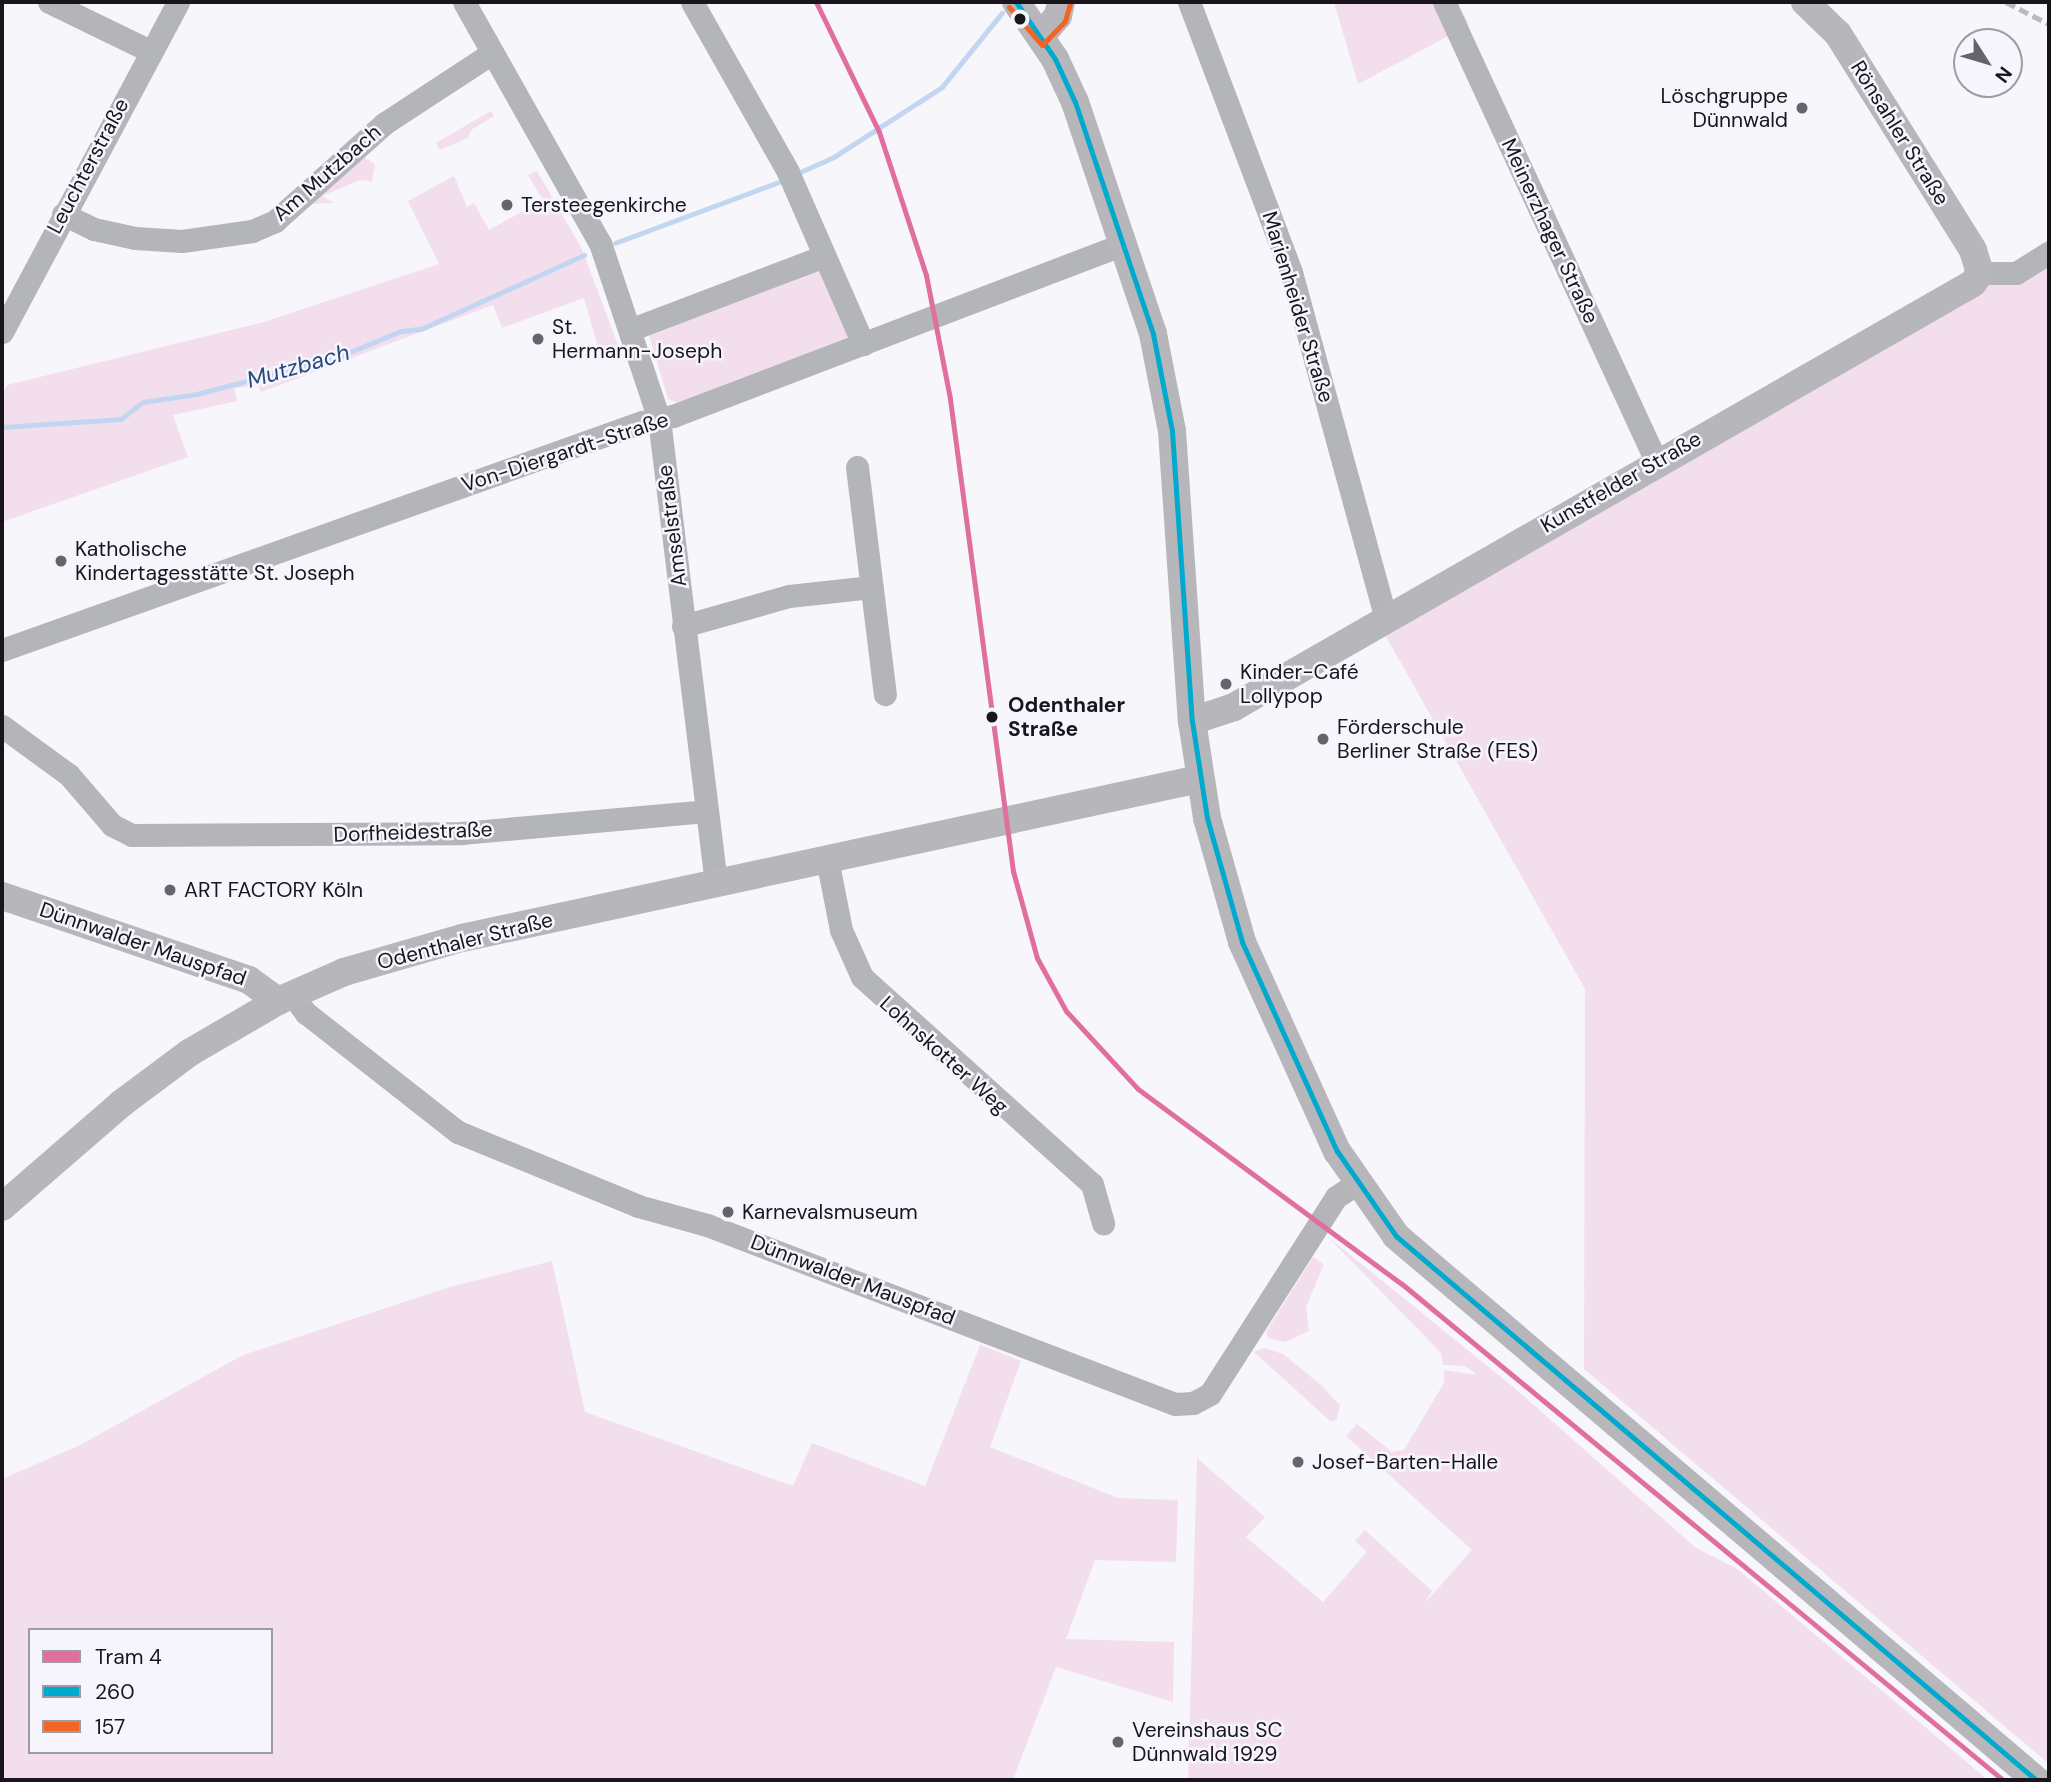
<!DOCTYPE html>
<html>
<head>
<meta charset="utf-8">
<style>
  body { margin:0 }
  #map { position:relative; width:2051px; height:1782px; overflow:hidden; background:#f7f6fb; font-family:"DM Sans",sans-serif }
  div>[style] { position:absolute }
  .green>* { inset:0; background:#f3deee }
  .stream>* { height:4.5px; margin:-2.25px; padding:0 2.25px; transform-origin:2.25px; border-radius:2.25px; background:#c2d6f2 }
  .minor>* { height:23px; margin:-11.5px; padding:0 11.5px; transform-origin:11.5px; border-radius:11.5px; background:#b4b5b8 }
  .major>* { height:28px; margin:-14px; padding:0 14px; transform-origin:14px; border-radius:14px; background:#b7b7bb }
  .rail>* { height:4.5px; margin-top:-2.25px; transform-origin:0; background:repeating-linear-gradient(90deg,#bbbabf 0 10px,transparent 0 15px) }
  .bus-1>* { height:5px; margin:-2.5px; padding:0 2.5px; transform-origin:2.5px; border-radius:2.5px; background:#00a9ce }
  .bus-2>* { height:5px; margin:-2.5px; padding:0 2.5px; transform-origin:2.5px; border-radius:2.5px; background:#f26522 }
  .tram-1>* { height:5px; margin:-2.5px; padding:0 2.5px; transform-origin:2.5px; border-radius:2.5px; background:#e06e9f }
  .dots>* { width:19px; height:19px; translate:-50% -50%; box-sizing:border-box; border:4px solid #f6f4fd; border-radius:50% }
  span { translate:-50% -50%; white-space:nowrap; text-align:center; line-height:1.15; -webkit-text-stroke:5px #f6f4fd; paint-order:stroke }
  .poi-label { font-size:21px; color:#18151d }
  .right { translate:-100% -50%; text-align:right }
  .left { translate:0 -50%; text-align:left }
  .street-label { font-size:21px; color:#18151d }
  .stop-label { font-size:21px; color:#18151d; font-weight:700 }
  .water-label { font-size:23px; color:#264b7b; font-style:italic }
  .frame { position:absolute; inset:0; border:4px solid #18151d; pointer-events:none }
  .legend { position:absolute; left:28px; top:1628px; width:245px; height:126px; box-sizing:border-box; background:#f6f4fd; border:2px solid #9d9ba3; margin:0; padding:9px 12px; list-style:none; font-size:21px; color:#18151d }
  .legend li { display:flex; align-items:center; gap:14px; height:35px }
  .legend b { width:35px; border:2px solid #9d9ba3 }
  .north { position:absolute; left:1953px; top:28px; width:70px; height:70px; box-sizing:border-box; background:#f6f4fd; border:2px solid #9d9ba3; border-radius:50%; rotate:127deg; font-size:19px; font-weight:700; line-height:28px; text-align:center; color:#18151d }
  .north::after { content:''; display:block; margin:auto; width:24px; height:32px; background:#66646b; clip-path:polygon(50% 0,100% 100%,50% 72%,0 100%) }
</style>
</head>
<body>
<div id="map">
  <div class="green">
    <i style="clip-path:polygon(1334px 2px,1458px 2px,1469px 25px,1358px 84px)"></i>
    <i style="clip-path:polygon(491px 111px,494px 116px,471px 130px,468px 138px,440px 150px,436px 143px)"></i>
    <i style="clip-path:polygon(359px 154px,375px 164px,372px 181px,360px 180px,322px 196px,334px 203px,313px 204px,311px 199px)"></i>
    <i style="clip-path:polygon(537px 171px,582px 249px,620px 350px,601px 358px,584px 298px,502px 328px,493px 305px,261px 392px,258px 386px,234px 388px,237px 401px,173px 415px,188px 457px,2px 522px,2px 395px,7px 385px,264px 322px,439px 264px,408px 201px,454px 176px,467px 207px,474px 203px,489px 230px,543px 200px,528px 175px)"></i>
    <i style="clip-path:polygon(2049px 250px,2049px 1764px,1584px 1369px,1585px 989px,1384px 633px)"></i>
    <i style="clip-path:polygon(819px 269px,849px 337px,680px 404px,668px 399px,649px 335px)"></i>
    <i style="clip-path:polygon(1327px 1236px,1512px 1386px,1696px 1548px,1736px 1568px,1988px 1780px,1188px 1780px,1197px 1458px,1265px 1517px,1246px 1537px,1323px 1602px,1367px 1552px,1355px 1541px,1365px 1530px,1432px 1591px,1424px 1604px,1472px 1550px,1346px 1436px,1357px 1424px,1392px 1452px,1404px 1450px,1444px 1383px,1444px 1370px,1477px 1375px,1465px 1366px,1443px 1365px,1441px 1353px)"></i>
    <i style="clip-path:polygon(1313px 1257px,1324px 1264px,1306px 1307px,1309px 1331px,1285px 1342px,1268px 1338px,1266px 1332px)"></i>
    <i style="clip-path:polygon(evenodd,552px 1261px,585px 1412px,793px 1486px,812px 1443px,925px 1486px,980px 1345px,1021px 1361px,990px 1447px,1118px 1498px,1178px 1500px,1176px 1562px,1095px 1560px,1066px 1639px,1174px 1642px,1173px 1702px,1056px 1667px,1013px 1780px,2px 1780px,2px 1479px,80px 1445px,243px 1355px,450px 1287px,552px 1261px,30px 1630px,271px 1630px,271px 1752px,30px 1752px,30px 1630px)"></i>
    <i style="clip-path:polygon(1264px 1348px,1283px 1354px,1321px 1385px,1340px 1405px,1337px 1419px,1331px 1422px,1254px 1352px)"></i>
  </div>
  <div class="stream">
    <i style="left:798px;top:173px;width:39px;rotate:-24deg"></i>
    <i style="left:834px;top:157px;width:129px;rotate:-32.9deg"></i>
    <i style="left:942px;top:87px;width:95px;rotate:-51deg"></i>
    <i style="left:615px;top:243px;width:178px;rotate:-20.4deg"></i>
    <i style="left:2px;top:427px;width:119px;rotate:-3.8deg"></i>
    <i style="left:121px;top:419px;width:28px;rotate:-38deg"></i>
    <i style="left:143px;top:402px;width:55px;rotate:-8.4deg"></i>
    <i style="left:197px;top:394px;width:146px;rotate:-14.7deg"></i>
    <i style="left:338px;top:357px;width:68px;rotate:-22.4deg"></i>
    <i style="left:401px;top:331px;width:20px;rotate:-6deg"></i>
    <i style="left:421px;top:329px;width:179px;rotate:-24.4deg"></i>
  </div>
  <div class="minor">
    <i style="left:49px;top:2px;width:112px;rotate:25.9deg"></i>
    <i style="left:464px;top:2px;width:277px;rotate:60.6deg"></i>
    <i style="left:600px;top:243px;width:186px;rotate:71.5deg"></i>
    <i style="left:659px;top:419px;width:467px;rotate:83deg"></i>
    <i style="left:692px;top:2px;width:195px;rotate:60.5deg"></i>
    <i style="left:788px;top:172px;width:188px;rotate:66.4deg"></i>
    <i style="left:1189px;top:2px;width:289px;rotate:69.3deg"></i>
    <i style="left:1291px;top:272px;width:360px;rotate:74.7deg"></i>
    <i style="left:1444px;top:2px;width:506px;rotate:65.21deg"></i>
    <i style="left:63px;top:214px;width:34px;rotate:26deg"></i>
    <i style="left:94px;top:229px;width:42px;rotate:12.4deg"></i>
    <i style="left:135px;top:238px;width:47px;rotate:3.7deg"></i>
    <i style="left:182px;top:241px;width:71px;rotate:-8.1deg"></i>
    <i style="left:252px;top:231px;width:25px;rotate:-23deg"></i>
    <i style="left:275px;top:221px;width:147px;rotate:-41.7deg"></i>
    <i style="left:385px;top:123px;width:128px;rotate:-33.2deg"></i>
    <i style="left:1980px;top:273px;width:36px"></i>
    <i style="left:2016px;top:273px;width:39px;rotate:-32deg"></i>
    <i style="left:632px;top:329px;width:205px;rotate:-20.8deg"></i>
    <i style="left:2px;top:332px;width:374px;rotate:-61.9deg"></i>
    <i style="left:857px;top:467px;width:229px;rotate:83deg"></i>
    <i style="left:683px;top:626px;width:110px;rotate:-15.8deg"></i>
    <i style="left:789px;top:596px;width:83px;rotate:-6.2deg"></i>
    <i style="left:2px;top:650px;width:679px;rotate:-19.61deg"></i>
    <i style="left:642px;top:422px;width:32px;rotate:-11deg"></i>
    <i style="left:673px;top:416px;width:483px;rotate:-20.9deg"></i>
    <i style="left:2px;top:726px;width:83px;rotate:36.2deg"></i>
    <i style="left:69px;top:775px;width:66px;rotate:49.3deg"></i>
    <i style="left:112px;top:825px;width:22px;rotate:27deg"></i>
    <i style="left:132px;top:835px;width:329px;rotate:-0.3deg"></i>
    <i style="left:461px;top:833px;width:246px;rotate:-5.1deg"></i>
    <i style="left:827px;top:859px;width:72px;rotate:78.8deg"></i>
    <i style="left:841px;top:930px;width:51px;rotate:65.9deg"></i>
    <i style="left:862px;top:977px;width:309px;rotate:42deg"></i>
    <i style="left:1092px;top:1184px;width:41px;rotate:74.2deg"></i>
    <i style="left:292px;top:994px;width:24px;rotate:54deg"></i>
    <i style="left:306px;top:1013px;width:193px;rotate:38.1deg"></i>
    <i style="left:458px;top:1132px;width:195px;rotate:22.3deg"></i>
    <i style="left:638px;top:1206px;width:72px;rotate:15.4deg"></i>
    <i style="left:707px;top:1225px;width:501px;rotate:20.93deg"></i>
    <i style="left:1175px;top:1404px;width:18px;rotate:-3deg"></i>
    <i style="left:1193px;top:1403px;width:19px;rotate:-28deg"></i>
    <i style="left:1210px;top:1394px;width:234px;rotate:-57.4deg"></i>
    <i style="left:1336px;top:1197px;width:24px;rotate:-33deg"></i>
  </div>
  <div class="major">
    <i style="left:1016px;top:2px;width:69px;rotate:55.6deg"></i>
    <i style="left:1055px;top:59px;width:47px;rotate:65.1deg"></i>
    <i style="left:1075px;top:102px;width:245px;rotate:71.4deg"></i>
    <i style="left:1153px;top:334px;width:99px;rotate:78.9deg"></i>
    <i style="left:1172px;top:431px;width:291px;rotate:86.1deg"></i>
    <i style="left:1192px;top:721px;width:98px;rotate:81.2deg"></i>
    <i style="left:1207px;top:818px;width:129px;rotate:74.2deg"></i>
    <i style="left:1242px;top:942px;width:230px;rotate:65.6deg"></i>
    <i style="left:1337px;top:1151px;width:103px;rotate:55.2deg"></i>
    <i style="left:1396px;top:1236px;width:840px;rotate:40.36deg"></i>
    <i style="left:1041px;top:36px;width:26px;rotate:-50deg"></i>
    <i style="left:1058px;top:16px;width:14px;rotate:-78deg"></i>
    <i style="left:1192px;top:721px;width:44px;rotate:-18.4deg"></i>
    <i style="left:1234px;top:707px;width:852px;rotate:-29.84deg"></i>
    <i style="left:1973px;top:283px;width:12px;rotate:-55deg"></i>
    <i style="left:1980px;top:273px;width:24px;rotate:-107deg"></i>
    <i style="left:1973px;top:250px;width:255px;rotate:-122deg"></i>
    <i style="left:1838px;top:34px;width:46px;rotate:-135.9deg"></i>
    <i style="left:2px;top:896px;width:261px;rotate:18.8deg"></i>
    <i style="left:249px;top:980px;width:36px;rotate:36deg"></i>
    <i style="left:2px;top:1207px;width:159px;rotate:-40.9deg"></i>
    <i style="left:122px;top:1103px;width:84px;rotate:-36.7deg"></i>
    <i style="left:189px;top:1053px;width:103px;rotate:-30.3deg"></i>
    <i style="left:278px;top:1001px;width:72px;rotate:-23.7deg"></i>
    <i style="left:344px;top:972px;width:123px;rotate:-16.1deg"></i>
    <i style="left:462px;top:938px;width:754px;rotate:-12.17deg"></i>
  </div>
  <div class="rail">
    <i style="left:2006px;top:2px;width:48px;rotate:27.1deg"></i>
  </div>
  <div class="bus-1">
    <i style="left:1016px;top:2px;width:69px;rotate:55.6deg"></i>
    <i style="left:1055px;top:59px;width:47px;rotate:65.1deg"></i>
    <i style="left:1075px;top:102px;width:245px;rotate:71.4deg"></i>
    <i style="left:1153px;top:334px;width:99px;rotate:78.9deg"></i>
    <i style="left:1172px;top:431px;width:291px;rotate:86.1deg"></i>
    <i style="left:1192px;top:721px;width:98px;rotate:81.2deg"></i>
    <i style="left:1207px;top:818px;width:129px;rotate:74.2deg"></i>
    <i style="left:1242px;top:942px;width:230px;rotate:65.6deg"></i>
    <i style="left:1337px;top:1151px;width:103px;rotate:55.2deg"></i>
    <i style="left:1396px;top:1236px;width:840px;rotate:40.36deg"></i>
  </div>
  <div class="bus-2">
    <i style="left:1009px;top:7px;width:50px;rotate:49deg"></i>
    <i style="left:1042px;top:45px;width:33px;rotate:-46deg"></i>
    <i style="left:1065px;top:21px;width:18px;rotate:-74deg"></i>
  </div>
  <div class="tram-1">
    <i style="left:816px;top:2px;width:144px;rotate:64.1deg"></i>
    <i style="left:879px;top:132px;width:151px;rotate:71.8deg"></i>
    <i style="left:926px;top:275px;width:126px;rotate:79deg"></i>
    <i style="left:950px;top:399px;width:476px;rotate:82.4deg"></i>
    <i style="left:1013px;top:871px;width:90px;rotate:74.6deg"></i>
    <i style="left:1037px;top:958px;width:60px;rotate:61.3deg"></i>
    <i style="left:1066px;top:1011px;width:106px;rotate:47.3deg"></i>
    <i style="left:1138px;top:1089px;width:328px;rotate:36.5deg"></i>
    <i style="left:1402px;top:1284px;width:779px;rotate:39.53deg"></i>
  </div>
  <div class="dots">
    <i style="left:1020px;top:19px;background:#18151d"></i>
    <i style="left:1802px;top:108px;background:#66646b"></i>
    <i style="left:507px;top:205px;background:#66646b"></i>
    <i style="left:538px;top:339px;background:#66646b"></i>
    <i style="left:61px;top:561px;background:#66646b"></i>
    <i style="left:1226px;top:684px;background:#66646b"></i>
    <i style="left:992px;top:717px;background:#18151d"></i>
    <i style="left:1323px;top:739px;background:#66646b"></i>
    <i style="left:170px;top:890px;background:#66646b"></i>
    <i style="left:728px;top:1212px;background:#66646b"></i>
    <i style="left:1298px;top:1462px;background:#66646b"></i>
    <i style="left:1118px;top:1742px;background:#66646b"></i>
  </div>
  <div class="poi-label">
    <span class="right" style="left:1788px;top:108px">Löschgruppe<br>Dünnwald</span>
    <span class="left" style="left:521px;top:205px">Tersteegenkirche</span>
    <span class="left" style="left:552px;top:339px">St.<br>Hermann-Joseph</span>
    <span class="left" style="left:75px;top:561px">Katholische<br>Kindertagesstätte St. Joseph</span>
    <span class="left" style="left:1240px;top:684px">Kinder-Café<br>Lollypop</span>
    <span class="left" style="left:1337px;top:739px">Förderschule<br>Berliner Straße (FES)</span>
    <span class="left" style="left:184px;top:890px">ART FACTORY Köln</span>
    <span class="left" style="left:742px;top:1212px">Karnevalsmuseum</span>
    <span class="left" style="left:1312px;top:1462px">Josef-Barten-Halle</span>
    <span class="left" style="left:1132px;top:1742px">Vereinshaus SC<br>Dünnwald 1929</span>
  </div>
  <div class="street-label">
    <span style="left:1900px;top:133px;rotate:58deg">Rönsahler Straße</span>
    <span style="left:88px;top:166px;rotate:-62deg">Leuchterstraße</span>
    <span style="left:327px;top:173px;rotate:-41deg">Am Mutzbach</span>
    <span style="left:1550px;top:231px;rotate:65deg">Meinerzhager Straße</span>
    <span style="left:1298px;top:307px;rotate:73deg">Marienheider Straße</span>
    <span style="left:565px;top:452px;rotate:-18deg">Von-Diergardt-Straße</span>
    <span style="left:1621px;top:482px;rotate:-30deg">Kunstfelder Straße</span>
    <span style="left:672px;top:526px;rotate:-97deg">Amselstraße</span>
    <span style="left:413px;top:832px;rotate:-2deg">Dorfheidestraße</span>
    <span style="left:465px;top:941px;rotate:-14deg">Odenthaler Straße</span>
    <span style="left:143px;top:944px;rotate:19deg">Dünnwalder Mauspfad</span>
    <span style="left:944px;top:1055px;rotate:42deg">Lohnskotter Weg</span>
    <span style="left:853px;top:1280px;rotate:21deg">Dünnwalder Mauspfad</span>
  </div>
  <div class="stop-label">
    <span class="left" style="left:1008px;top:717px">Odenthaler<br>Straße</span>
  </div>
  <div class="water-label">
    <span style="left:298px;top:366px;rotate:-16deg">Mutzbach</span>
  </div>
  <div class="frame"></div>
  <ul class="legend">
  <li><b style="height:9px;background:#e06e9f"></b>Tram 4</li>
  <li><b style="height:9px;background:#00a9ce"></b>260</li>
  <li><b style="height:9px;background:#f26522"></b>157</li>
  </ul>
  <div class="north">N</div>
</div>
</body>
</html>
